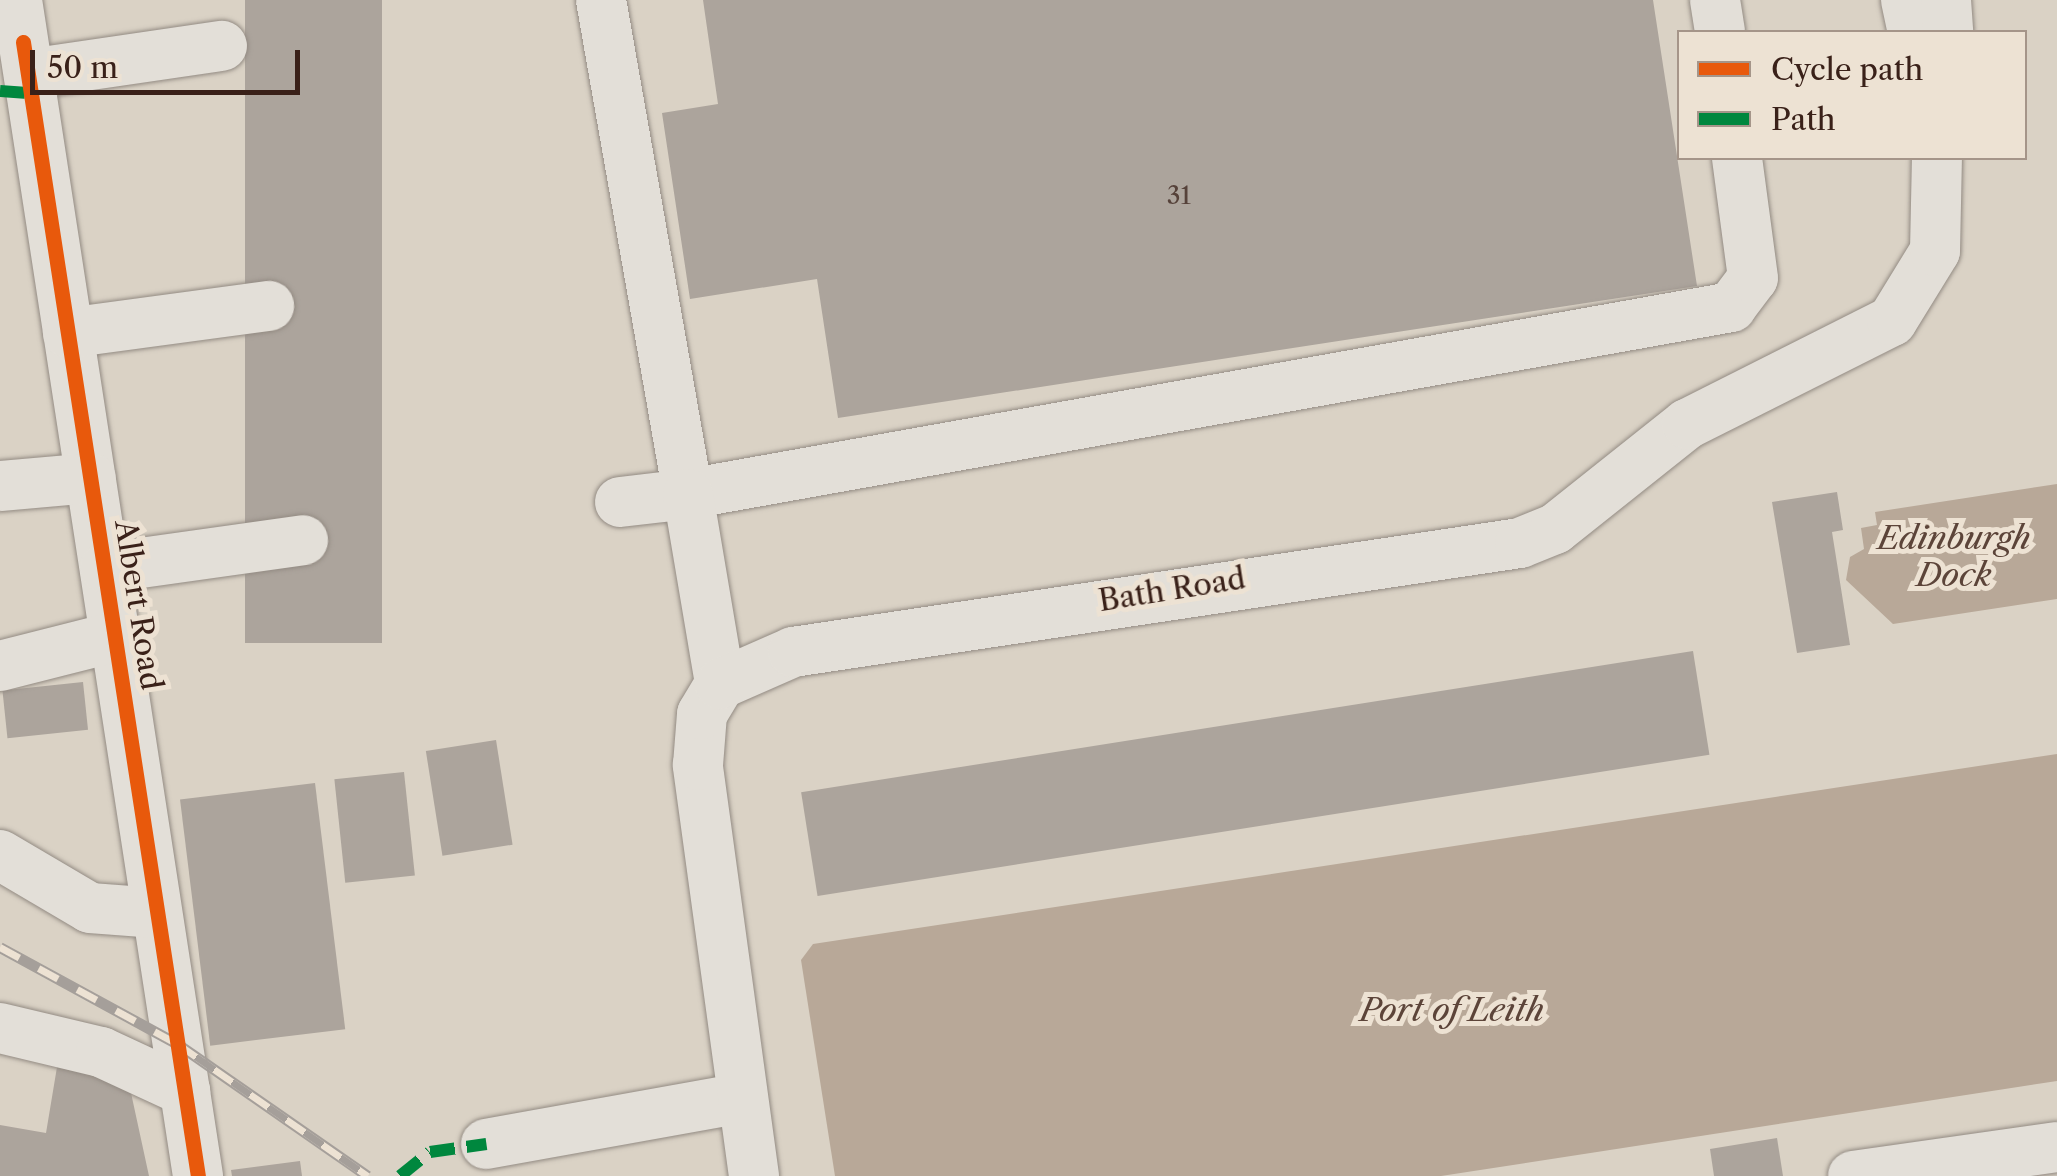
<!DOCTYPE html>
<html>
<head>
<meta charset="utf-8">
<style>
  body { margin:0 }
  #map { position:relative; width:2057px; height:1176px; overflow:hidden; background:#dad2c5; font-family:"Libre Caslon Text",serif }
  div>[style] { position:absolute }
  .water>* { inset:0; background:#b8a898 }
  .building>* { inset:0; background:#aca49c; transform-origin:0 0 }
  .roads { filter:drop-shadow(0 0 2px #938b83) drop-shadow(0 0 2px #938b83) }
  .minor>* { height:50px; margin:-25px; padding:0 25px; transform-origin:25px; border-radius:25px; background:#e3dfd8 }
  .rail>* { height:11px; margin-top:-5.5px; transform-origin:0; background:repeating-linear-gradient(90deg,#ede2d3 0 22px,#a59f9a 0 44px); box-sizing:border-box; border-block:2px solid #a59f9a }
  .quiet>* { height:12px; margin-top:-6px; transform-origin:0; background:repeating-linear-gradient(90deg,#00873e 0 25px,transparent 0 37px) }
  .cycleway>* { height:15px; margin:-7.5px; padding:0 7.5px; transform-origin:7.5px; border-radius:7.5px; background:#e8590c }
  span { translate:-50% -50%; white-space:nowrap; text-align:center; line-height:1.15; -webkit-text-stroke:10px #ede2d3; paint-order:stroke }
  .number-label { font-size:25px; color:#56423a }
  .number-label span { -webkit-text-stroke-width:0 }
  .street-label { font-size:30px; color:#3a2119 }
  .water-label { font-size:32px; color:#5c4439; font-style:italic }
  .legend { position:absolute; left:1677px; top:30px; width:350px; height:130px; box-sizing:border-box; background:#ede2d3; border:2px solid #a59589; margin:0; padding:12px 18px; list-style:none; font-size:30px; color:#3a2119 }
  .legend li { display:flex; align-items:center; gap:20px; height:50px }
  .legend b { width:50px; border:2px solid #a59589 }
  .scale { position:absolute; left:30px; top:50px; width:270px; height:45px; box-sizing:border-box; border:5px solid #3a2119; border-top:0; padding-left:12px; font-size:30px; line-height:35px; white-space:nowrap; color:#3a2119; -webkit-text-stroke:8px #ede2d3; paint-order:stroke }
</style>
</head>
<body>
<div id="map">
  <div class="water">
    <i style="clip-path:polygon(2057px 484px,2057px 599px,1893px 624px,1846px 580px,1850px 557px,1864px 549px,1861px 528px,1877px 525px,1875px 512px)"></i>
    <i style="clip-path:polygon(2057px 754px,2057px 1081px,1441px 1176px,835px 1176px,801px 960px,813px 944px)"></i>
  </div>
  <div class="building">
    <i style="left:245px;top:0;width:137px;height:643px"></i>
    <i style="clip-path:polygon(703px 0,1653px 0,1697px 286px,838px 418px,817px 279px,690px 299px,662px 113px,718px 104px)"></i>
    <i style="clip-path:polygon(1837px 492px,1843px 530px,1832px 532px,1850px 645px,1797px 653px,1772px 502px)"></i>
    <i style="left:1693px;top:651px;width:105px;height:903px;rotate:81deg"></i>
    <i style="left:83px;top:682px;width:48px;height:81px;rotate:84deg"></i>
    <i style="left:496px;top:740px;width:106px;height:71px;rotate:81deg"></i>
    <i style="left:404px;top:772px;width:104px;height:70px;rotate:84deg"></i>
    <i style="left:315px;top:783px;width:248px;height:136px;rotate:83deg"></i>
    <i style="clip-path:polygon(57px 1067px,128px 1079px,149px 1176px,0 1176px,0 1125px,46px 1133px)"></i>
    <i style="clip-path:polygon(1777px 1138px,1783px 1176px,1714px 1176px,1710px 1149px)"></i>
    <i style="clip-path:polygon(300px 1161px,302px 1176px,232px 1176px,231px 1170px)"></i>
  </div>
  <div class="roads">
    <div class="minor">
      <i style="left:17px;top:0;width:1190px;rotate:81.25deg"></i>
      <i style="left:601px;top:0;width:502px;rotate:80.01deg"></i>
      <i style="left:688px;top:494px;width:1060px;rotate:-10.16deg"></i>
      <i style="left:1731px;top:307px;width:36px;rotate:-53deg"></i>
      <i style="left:1753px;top:278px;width:121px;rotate:-97.6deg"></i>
      <i style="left:1715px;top:0;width:32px;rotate:81deg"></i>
      <i style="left:1906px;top:0;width:33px;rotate:78deg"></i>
      <i style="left:1946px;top:0;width:32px;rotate:86deg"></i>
      <i style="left:29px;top:74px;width:195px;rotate:-8.3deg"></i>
      <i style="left:68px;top:333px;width:203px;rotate:-7.7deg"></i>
      <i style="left:0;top:486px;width:91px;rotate:-5deg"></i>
      <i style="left:620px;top:502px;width:68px;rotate:-6.7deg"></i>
      <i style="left:688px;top:494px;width:193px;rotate:80.4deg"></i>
      <i style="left:105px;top:568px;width:200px;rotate:-8deg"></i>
      <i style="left:0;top:666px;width:119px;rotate:-14.2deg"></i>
      <i style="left:0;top:855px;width:104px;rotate:30.5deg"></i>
      <i style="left:90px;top:908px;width:67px;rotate:4.3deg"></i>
      <i style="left:0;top:1028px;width:104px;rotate:13.4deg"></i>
      <i style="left:101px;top:1052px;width:93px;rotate:24.9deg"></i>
      <i style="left:486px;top:1144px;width:260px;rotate:-10.2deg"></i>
      <i style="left:754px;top:1176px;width:415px;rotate:-97.8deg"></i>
      <i style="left:698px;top:765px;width:51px;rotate:-85.5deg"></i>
      <i style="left:702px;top:714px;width:35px;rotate:-59deg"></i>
      <i style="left:720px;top:684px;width:80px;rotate:-23.7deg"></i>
      <i style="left:793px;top:652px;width:735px;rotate:-8.53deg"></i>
      <i style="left:1520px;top:543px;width:38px;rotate:-22deg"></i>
      <i style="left:1555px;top:529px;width:169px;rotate:-38.5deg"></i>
      <i style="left:1687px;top:424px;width:229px;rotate:-26.7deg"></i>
      <i style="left:1892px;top:321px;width:82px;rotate:-58.4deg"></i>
      <i style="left:1935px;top:251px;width:93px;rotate:-88.8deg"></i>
      <i style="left:1853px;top:1176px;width:206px;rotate:-8.1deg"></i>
    </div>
  </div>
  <div class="rail">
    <i style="left:0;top:947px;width:203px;rotate:28.6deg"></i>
    <i style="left:178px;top:1044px;width:231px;rotate:34.8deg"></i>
  </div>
  <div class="quiet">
    <i style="left:0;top:91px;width:31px;rotate:4deg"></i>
    <i style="left:400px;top:1176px;width:38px;rotate:-39deg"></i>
    <i style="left:430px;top:1152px;width:57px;rotate:-8.1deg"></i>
  </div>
  <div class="cycleway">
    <i style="left:23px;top:42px;width:1147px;rotate:81.23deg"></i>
  </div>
  <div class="number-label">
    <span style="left:1179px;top:196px">31</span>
  </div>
  <div class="street-label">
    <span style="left:1172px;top:590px;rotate:-9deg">Bath Road</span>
    <span style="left:138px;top:605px;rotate:81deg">Albert Road</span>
  </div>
  <div class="water-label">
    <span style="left:1954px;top:557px">Edinburgh<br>Dock</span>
    <span style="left:1452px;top:1010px">Port of Leith</span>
  </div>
  <ul class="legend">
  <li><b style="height:12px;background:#e8590c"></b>Cycle path</li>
  <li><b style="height:12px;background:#00873e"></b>Path</li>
  </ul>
  <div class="scale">50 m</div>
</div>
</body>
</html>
